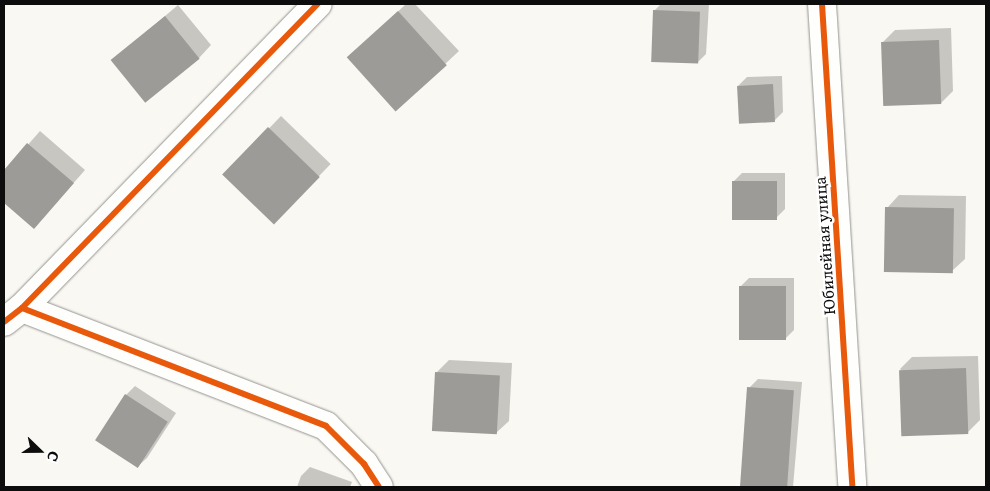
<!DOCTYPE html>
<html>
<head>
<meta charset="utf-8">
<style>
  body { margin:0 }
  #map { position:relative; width:990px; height:491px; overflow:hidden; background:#faf8f2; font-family:Literata,serif }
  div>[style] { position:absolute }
  .shadow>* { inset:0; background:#0003; transform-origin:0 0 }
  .building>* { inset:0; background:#9d9b98; transform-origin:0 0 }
  .roads { filter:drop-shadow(0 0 1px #949390) drop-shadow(0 0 1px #949390) }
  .minor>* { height:28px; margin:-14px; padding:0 14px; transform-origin:14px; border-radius:14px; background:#fefefd }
  .cycleway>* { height:6px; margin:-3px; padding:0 3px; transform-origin:3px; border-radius:3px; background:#e8590c }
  span { translate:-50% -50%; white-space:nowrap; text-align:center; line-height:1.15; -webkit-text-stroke:5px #fff; paint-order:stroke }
  .street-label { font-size:15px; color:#0d0d0d }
  .frame { position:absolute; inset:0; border:5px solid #0d0d0d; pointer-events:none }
  .north { position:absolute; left:15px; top:426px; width:50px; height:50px; -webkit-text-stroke:4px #fff; paint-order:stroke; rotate:112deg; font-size:14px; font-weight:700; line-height:20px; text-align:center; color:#0d0d0d }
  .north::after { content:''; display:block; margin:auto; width:18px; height:22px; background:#0d0d0d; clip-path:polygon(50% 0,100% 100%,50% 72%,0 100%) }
</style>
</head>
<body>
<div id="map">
  <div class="shadow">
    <i style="clip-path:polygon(406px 4px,415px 4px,459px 51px,396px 110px,361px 46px)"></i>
    <i style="clip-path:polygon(661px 4px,709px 4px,706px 54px,697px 63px,654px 11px)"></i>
    <i style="clip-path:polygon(178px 5px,211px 45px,199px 58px,113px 60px)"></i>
    <i style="clip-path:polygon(951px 28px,953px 91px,941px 103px,882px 43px,895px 30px)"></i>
    <i style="clip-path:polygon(782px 76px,783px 112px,774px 121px,738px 86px,747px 77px)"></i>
    <i style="left:281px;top:116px;width:69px;height:82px;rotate:44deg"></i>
    <i style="clip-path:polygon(40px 131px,85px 170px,34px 228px,4px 202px,4px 172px)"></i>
    <i style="clip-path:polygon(742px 173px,785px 173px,785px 209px,776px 218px,733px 182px)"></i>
    <i style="clip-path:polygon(899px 195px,966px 196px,965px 259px,952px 271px,887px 208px)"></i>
    <i style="clip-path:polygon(749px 278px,794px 278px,794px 330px,785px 339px,740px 287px)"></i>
    <i style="clip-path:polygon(978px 356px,980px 420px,967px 433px,900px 369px,912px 357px)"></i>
    <i style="clip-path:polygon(449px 360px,512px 363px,509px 421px,496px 433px,437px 372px)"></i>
    <i style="clip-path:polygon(758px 379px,802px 382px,793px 487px,741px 487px,749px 388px)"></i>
    <i style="clip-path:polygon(135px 386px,176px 413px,147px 458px,138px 466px,126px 395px)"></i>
    <i style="clip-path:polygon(310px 467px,352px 482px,350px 487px,297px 487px,301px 476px)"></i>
  </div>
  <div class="building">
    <i style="left:653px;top:10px;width:47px;height:52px;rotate:2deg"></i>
    <i style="left:398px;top:11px;width:73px;height:69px;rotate:48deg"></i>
    <i style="left:165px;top:16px;width:55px;height:70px;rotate:51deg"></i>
    <i style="left:939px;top:40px;width:64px;height:58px;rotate:88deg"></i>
    <i style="left:773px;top:84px;width:38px;height:36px;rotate:87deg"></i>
    <i style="left:268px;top:127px;width:72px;height:66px;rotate:44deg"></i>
    <i style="clip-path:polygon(27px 143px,74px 183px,34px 229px,4px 203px,4px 170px)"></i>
    <i style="left:732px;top:181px;width:45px;height:39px"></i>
    <i style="left:885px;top:207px;width:69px;height:65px;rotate:1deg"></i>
    <i style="left:739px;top:286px;width:47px;height:54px"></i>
    <i style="left:966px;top:368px;width:66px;height:67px;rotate:88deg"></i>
    <i style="left:435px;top:372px;width:65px;height:59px;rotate:3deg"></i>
    <i style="left:747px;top:387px;width:47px;height:100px;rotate:4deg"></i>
    <i style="left:125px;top:394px;width:51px;height:55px;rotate:33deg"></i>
  </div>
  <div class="roads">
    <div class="minor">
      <i style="left:822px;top:4px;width:484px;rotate:86.4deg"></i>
      <i style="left:22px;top:308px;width:424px;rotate:-45.8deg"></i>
      <i style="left:4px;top:322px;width:23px;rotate:-38deg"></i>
      <i style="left:22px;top:308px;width:326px;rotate:21.2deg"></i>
      <i style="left:326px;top:426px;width:54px;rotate:45deg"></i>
      <i style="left:364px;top:464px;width:27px;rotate:57deg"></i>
    </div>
  </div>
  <div class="cycleway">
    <i style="left:822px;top:4px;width:484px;rotate:86.4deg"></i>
    <i style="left:22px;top:308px;width:424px;rotate:-45.8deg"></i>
    <i style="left:4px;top:322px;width:23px;rotate:-38deg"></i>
    <i style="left:22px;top:308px;width:326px;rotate:21.2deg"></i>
    <i style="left:326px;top:426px;width:54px;rotate:45deg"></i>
    <i style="left:364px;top:464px;width:27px;rotate:57deg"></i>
  </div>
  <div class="street-label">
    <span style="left:824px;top:246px;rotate:-94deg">Юбилейная улица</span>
  </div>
  <div class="frame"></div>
  <div class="north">С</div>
</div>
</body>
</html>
